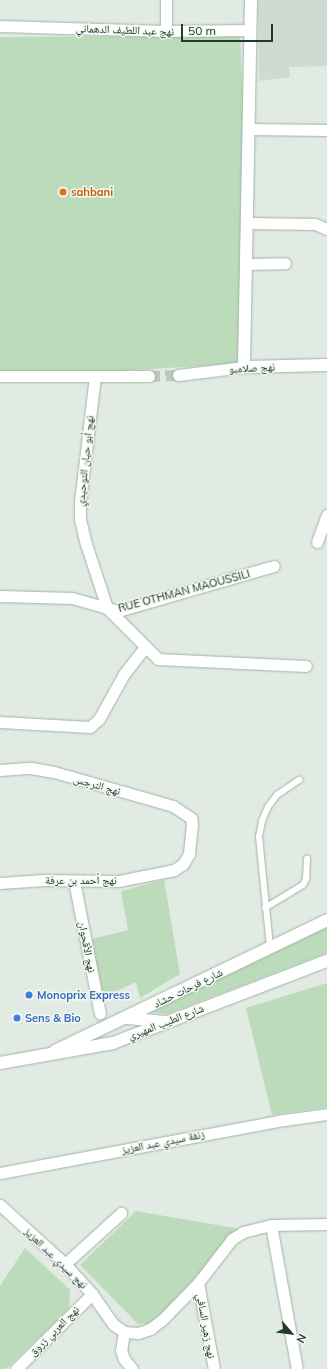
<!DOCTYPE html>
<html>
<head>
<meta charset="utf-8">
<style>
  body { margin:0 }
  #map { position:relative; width:327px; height:1369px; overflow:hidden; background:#e1ebe3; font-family:Mulish,"Noto Naskh Arabic",sans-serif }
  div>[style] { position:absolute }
  .built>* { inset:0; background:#cfdad2 }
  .green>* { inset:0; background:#bbdbba }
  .minor-tunnel>* { height:11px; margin-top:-5.5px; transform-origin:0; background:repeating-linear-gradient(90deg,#bbc8be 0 11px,transparent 0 16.5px) }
  .roads { filter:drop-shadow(0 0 1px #a4b2a8) drop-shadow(0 0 1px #a4b2a8) }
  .service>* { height:5.5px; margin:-2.75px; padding:0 2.75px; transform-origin:2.75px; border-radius:2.75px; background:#fff }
  .minor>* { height:11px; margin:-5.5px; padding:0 5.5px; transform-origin:5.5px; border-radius:5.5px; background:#fff }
  .tertiary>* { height:12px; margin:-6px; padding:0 6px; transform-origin:6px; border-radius:6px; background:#fff }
  .secondary>* { height:12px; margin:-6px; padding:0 6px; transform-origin:6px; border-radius:6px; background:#fff }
  .dots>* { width:11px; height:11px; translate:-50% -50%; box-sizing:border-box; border:2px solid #f1f7f2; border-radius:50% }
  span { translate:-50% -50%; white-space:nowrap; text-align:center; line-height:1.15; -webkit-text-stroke:3px #f1f7f2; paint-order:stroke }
  .street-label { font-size:11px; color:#223a2c }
  .food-label { font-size:11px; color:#c56008; font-weight:700 }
  .left { translate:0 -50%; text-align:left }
  .shop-label { font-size:11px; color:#366cbe; font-weight:700 }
  .north { position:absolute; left:271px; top:1313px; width:40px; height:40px; -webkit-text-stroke:3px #f1f7f2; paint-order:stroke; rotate:118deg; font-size:11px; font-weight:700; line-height:16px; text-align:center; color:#223a2c }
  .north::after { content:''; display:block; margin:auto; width:14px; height:18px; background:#223a2c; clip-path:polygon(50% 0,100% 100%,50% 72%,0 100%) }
  .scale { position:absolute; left:181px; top:24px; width:92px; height:18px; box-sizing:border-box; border:2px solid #223a2c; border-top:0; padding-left:5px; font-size:12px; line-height:14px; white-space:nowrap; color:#223a2c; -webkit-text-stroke:3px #f1f7f2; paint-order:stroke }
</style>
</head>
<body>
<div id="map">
  <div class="built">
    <i style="clip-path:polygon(258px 0,327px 0,327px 66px,289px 67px,290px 77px,259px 81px)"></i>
  </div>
  <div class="green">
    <i style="clip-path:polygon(240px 36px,244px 129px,239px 364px,96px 372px,0 372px,0 37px)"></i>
    <i style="clip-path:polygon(164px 880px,180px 974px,140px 998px,136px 982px,101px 998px,88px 940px,128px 930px,121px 891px)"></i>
    <i style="clip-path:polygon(327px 927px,327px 953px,167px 1014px,152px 1012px,299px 937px)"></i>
    <i style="clip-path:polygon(327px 983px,327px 1107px,272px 1115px,246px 1008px)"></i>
    <i style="clip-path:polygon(136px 1211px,240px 1229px,154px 1323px,138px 1324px,80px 1265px)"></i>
    <i style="clip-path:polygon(25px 1248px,70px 1290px,69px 1309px,6px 1369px,0 1369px,0 1286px)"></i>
  </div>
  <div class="minor-tunnel">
    <i style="left:149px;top:376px;width:29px;rotate:-2deg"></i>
  </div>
  <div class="roads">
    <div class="service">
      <i style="left:265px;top:908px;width:44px;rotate:-31.2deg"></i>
      <i style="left:303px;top:885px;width:7px;rotate:-63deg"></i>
      <i style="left:306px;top:879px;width:20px;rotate:-87deg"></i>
      <i style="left:270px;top:947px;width:111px;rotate:-95.7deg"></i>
      <i style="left:259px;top:837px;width:16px;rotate:-79deg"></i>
      <i style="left:262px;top:821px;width:15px;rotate:-67deg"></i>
      <i style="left:268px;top:807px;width:15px;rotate:-53deg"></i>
      <i style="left:277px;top:795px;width:27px;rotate:-34deg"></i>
    </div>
    <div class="minor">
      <i style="left:166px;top:0;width:31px;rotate:90deg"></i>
      <i style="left:0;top:26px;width:166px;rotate:1.7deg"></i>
      <i style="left:166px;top:31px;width:83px;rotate:-0.7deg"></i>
      <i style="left:248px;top:129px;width:79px;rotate:0.7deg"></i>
      <i style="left:248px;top:223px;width:67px;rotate:0.9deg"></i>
      <i style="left:315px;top:224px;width:13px;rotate:23deg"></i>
      <i style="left:246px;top:264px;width:39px;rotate:-1deg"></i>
      <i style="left:178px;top:375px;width:66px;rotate:-6.9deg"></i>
      <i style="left:0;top:376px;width:149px"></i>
      <i style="left:95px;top:376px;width:126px;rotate:96.8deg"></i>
      <i style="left:80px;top:501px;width:18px;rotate:90deg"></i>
      <i style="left:80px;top:519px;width:26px;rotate:77deg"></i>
      <i style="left:86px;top:544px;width:67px;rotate:71.8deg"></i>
      <i style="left:107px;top:608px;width:72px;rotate:45deg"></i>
      <i style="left:158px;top:659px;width:148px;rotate:2.7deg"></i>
      <i style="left:317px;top:542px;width:29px;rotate:-70deg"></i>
      <i style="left:0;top:596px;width:72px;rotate:1.6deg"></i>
      <i style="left:72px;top:598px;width:48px;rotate:15.8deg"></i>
      <i style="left:118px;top:611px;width:162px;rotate:-16.1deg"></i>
      <i style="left:0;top:722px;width:90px;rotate:3.2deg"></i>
      <i style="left:90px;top:727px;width:12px;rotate:-42deg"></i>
      <i style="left:99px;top:719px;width:51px;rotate:-60.9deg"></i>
      <i style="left:124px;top:674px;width:34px;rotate:-52deg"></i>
      <i style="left:0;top:770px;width:31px;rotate:-4deg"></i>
      <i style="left:31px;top:768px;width:23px;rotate:10deg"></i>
      <i style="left:54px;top:772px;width:124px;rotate:15.9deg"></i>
      <i style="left:173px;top:806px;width:22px;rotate:34deg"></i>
      <i style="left:191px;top:818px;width:6px;rotate:81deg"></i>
      <i style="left:192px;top:824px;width:30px;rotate:96deg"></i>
      <i style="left:189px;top:854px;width:12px;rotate:121deg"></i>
      <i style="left:183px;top:864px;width:11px;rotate:146deg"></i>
      <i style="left:174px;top:870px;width:56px;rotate:168.7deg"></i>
      <i style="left:119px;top:881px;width:75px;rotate:-179.2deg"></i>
      <i style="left:44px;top:880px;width:44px;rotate:176.1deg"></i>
      <i style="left:74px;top:881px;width:135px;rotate:78.9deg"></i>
      <i style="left:0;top:1173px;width:289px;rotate:-10.6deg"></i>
      <i style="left:284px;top:1120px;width:43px;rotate:-7.9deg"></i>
      <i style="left:0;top:1205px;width:88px;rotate:42.2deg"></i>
      <i style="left:65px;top:1264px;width:40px;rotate:48deg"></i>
      <i style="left:92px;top:1294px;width:37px;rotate:55deg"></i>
      <i style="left:113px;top:1324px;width:14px;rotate:36deg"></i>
      <i style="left:271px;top:1225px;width:146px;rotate:79.8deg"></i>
      <i style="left:65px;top:1264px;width:76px;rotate:-42.3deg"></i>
      <i style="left:198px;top:1283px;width:87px;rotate:79.5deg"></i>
      <i style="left:124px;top:1332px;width:14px;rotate:4deg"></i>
      <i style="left:138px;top:1333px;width:13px;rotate:-18deg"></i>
      <i style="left:150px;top:1329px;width:15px;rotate:-37deg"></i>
      <i style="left:162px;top:1320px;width:52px;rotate:-45.8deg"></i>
      <i style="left:198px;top:1283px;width:56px;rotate:-52.3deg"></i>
      <i style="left:232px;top:1239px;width:13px;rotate:-32deg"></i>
      <i style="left:243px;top:1232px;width:29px;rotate:-14deg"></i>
      <i style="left:271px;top:1225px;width:56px;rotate:-1deg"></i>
      <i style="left:124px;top:1332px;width:18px;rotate:99deg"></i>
      <i style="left:121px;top:1350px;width:9px;rotate:72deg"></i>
      <i style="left:124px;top:1359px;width:13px;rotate:51deg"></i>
      <i style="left:16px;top:1369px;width:107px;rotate:-44.6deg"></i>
    </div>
    <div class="tertiary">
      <i style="left:251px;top:0;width:367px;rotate:91.1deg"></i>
      <i style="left:244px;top:367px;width:83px;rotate:-1.4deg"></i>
      <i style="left:55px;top:1051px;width:302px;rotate:-25.7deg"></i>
    </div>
    <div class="secondary">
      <i style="left:128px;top:1018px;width:37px;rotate:6deg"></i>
      <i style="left:0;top:1063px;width:115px;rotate:-10deg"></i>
      <i style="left:113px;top:1043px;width:229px;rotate:-21deg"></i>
    </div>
  </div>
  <div class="dots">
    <i style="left:63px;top:192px;background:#e8710a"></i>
    <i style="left:29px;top:995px;background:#3f7fe0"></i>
    <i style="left:17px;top:1018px;background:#3f7fe0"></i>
  </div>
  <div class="street-label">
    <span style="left:125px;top:30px;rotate:2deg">نهج عبد اللطيف الدهماني</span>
    <span style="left:252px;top:368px;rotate:-3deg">نهج صلامبو</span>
    <span style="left:85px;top:461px;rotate:-84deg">نهج أبو حيان التوحيدي</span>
    <span style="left:184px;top:591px;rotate:-15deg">RUE OTHMAN MAOUSSILI</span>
    <span style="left:97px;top:785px;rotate:16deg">نهج النرجس</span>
    <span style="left:81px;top:880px">نهج أحمد بن عرفة</span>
    <span style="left:87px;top:947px;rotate:79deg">نهج الأقحوان</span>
    <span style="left:188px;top:988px;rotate:-26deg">شارع فرحات حشاد</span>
    <span style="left:166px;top:1022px;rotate:-21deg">شارع الطيب المهيري</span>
    <span style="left:163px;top:1142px;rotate:-11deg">زنقة سيدي عبد العزيز</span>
    <span style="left:56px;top:1258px;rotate:44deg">نهج سيدي عبد العزيز</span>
    <span style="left:206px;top:1326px;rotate:80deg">نهج زهير السافي</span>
    <span style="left:54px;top:1331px;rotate:-45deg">نهج العربي زروق</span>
  </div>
  <div class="food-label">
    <span class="left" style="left:71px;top:192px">sahbani</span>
  </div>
  <div class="shop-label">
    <span class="left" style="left:37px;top:995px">Monoprix Express</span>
    <span class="left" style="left:25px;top:1018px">Sens &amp; Bio</span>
  </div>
  <div class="north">N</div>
  <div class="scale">50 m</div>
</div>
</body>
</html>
